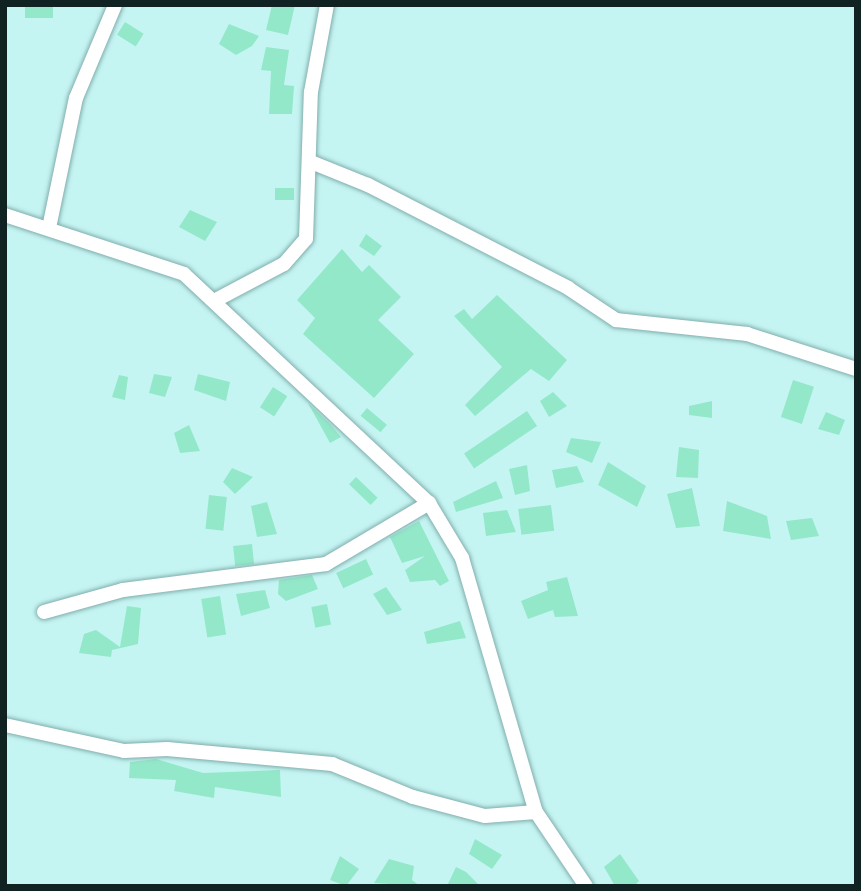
<!DOCTYPE html>
<html>
<head>
<meta charset="utf-8">
<style>
  body { margin:0 }
  #map { position:relative; width:861px; height:891px; overflow:hidden; background:#c5f5f3; font-family:Commissioner,sans-serif }
  div>[style] { position:absolute }
  .building>* { inset:0; background:#93e8c9; transform-origin:0 0 }
  .roads { filter:drop-shadow(0 0 2px #80aeac) drop-shadow(0 0 2px #80aeac) }
  .minor>* { height:14px; margin:-7px; padding:0 7px; transform-origin:7px; border-radius:7px; background:#fff }
  span { translate:-50% -50%; white-space:nowrap; text-align:center; line-height:1.15; -webkit-text-stroke:5px #fff; paint-order:stroke }
  .frame { position:absolute; inset:0; border:7px solid #102222; pointer-events:none }
</style>
</head>
<body>
<div id="map">
  <div class="building">
    <i style="left:25px;top:5px;width:28px;height:13px"></i>
    <i style="clip-path:polygon(272px 5px,295px 5px,288px 35px,266px 30px)"></i>
    <i style="left:125px;top:22px;width:22px;height:15px;rotate:32deg"></i>
    <i style="clip-path:polygon(229px 24px,259px 36px,252px 46px,236px 55px,219px 44px)"></i>
    <i style="clip-path:polygon(266px 47px,289px 50px,284px 85px,294px 86px,292px 114px,269px 114px,271px 71px,261px 70px)"></i>
    <i style="left:275px;top:188px;width:19px;height:12px"></i>
    <i style="clip-path:polygon(190px 210px,217px 222px,205px 241px,179px 227px)"></i>
    <i style="clip-path:polygon(366px 234px,382px 246px,374px 256px,359px 246px)"></i>
    <i style="clip-path:polygon(342px 249px,362px 272px,369px 265px,401px 297px,378px 320px,414px 354px,374px 398px,303px 334px,315px 318px,297px 300px)"></i>
    <i style="clip-path:polygon(497px 295px,567px 360px,549px 381px,531px 369px,475px 416px,465px 405px,502px 367px,454px 316px,464px 309px,472px 319px)"></i>
    <i style="clip-path:polygon(154px 374px,172px 377px,165px 397px,149px 393px)"></i>
    <i style="clip-path:polygon(198px 374px,230px 382px,226px 401px,194px 390px)"></i>
    <i style="clip-path:polygon(119px 375px,128px 377px,125px 400px,112px 397px)"></i>
    <i style="left:793px;top:380px;width:22px;height:39px;rotate:18deg"></i>
    <i style="left:273px;top:387px;width:17px;height:24px;rotate:33deg"></i>
    <i style="clip-path:polygon(553px 392px,567px 406px,549px 417px,540px 401px)"></i>
    <i style="clip-path:polygon(712px 401px,712px 418px,689px 415px,689px 406px)"></i>
    <i style="clip-path:polygon(308px 403px,331px 425px,341px 437px,330px 443px)"></i>
    <i style="left:367px;top:408px;width:26px;height:10px;rotate:40deg"></i>
    <i style="left:527px;top:411px;width:18px;height:76px;rotate:56deg"></i>
    <i style="clip-path:polygon(826px 412px,845px 420px,839px 435px,818px 429px)"></i>
    <i style="clip-path:polygon(189px 425px,200px 451px,180px 453px,174px 433px)"></i>
    <i style="clip-path:polygon(571px 438px,601px 442px,592px 463px,566px 452px)"></i>
    <i style="clip-path:polygon(679px 447px,699px 450px,698px 478px,676px 477px)"></i>
    <i style="clip-path:polygon(608px 462px,646px 486px,637px 507px,598px 485px)"></i>
    <i style="clip-path:polygon(527px 465px,530px 491px,515px 495px,509px 469px)"></i>
    <i style="clip-path:polygon(577px 466px,584px 482px,556px 488px,552px 470px)"></i>
    <i style="clip-path:polygon(232px 468px,253px 477px,235px 494px,223px 482px)"></i>
    <i style="left:356px;top:477px;width:30px;height:10px;rotate:44deg"></i>
    <i style="clip-path:polygon(496px 481px,503px 498px,456px 512px,453px 502px)"></i>
    <i style="clip-path:polygon(692px 488px,700px 526px,676px 528px,667px 494px)"></i>
    <i style="left:209px;top:495px;width:18px;height:34px;rotate:6deg"></i>
    <i style="clip-path:polygon(727px 501px,767px 516px,771px 539px,723px 531px)"></i>
    <i style="clip-path:polygon(267px 502px,277px 534px,257px 537px,251px 506px)"></i>
    <i style="left:551px;top:505px;width:26px;height:33px;rotate:83deg"></i>
    <i style="clip-path:polygon(507px 510px,516px 532px,486px 536px,483px 513px)"></i>
    <i style="clip-path:polygon(812px 518px,819px 536px,791px 540px,786px 521px)"></i>
    <i style="clip-path:polygon(419px 521px,449px 581px,440px 586px,435px 580px,410px 582px,405px 570px,425px 556px,402px 563px,390px 537px)"></i>
    <i style="left:252px;top:544px;width:20px;height:19px;rotate:84deg"></i>
    <i style="left:366px;top:559px;width:17px;height:33px;rotate:65deg"></i>
    <i style="clip-path:polygon(312px 575px,318px 589px,286px 601px,278px 594px,279px 580px)"></i>
    <i style="clip-path:polygon(567px 577px,578px 616px,555px 617px,553px 610px,528px 619px,521px 601px,548px 590px,546px 582px)"></i>
    <i style="clip-path:polygon(386px 587px,402px 610px,387px 615px,373px 594px)"></i>
    <i style="clip-path:polygon(265px 590px,270px 608px,241px 616px,236px 594px)"></i>
    <i style="left:220px;top:596px;width:39px;height:19px;rotate:81deg"></i>
    <i style="left:327px;top:604px;width:21px;height:16px;rotate:79deg"></i>
    <i style="clip-path:polygon(127px 606px,141px 608px,138px 644px,112px 650px,111px 657px,79px 653px,84px 634px,96px 630px,120px 647px)"></i>
    <i style="clip-path:polygon(460px 621px,466px 638px,427px 644px,424px 632px)"></i>
    <i style="clip-path:polygon(156px 759px,203px 773px,280px 770px,281px 797px,215px 787px,214px 798px,174px 791px,176px 780px,129px 778px,130px 762px)"></i>
    <i style="clip-path:polygon(475px 839px,502px 855px,492px 869px,469px 854px)"></i>
    <i style="clip-path:polygon(620px 854px,639px 881px,634px 886px,615px 886px,604px 867px)"></i>
    <i style="clip-path:polygon(340px 856px,359px 869px,346px 886px,330px 880px)"></i>
    <i style="clip-path:polygon(389px 859px,414px 866px,412px 880px,420px 886px,374px 883px)"></i>
    <i style="clip-path:polygon(456px 867px,466px 872px,480px 886px,447px 886px)"></i>
  </div>
  <div class="roads">
    <div class="minor">
      <i style="left:311px;top:162px;width:61px;rotate:22deg"></i>
      <i style="left:368px;top:185px;width:225px;rotate:27.2deg"></i>
      <i style="left:568px;top:288px;width:58px;rotate:33.7deg"></i>
      <i style="left:616px;top:320px;width:132px;rotate:6.1deg"></i>
      <i style="left:747px;top:334px;width:114px;rotate:17.8deg"></i>
      <i style="left:5px;top:215px;width:188px;rotate:18.2deg"></i>
      <i style="left:184px;top:274px;width:335px;rotate:43.1deg"></i>
      <i style="left:429px;top:503px;width:64px;rotate:59deg"></i>
      <i style="left:462px;top:558px;width:265px;rotate:73.8deg"></i>
      <i style="left:536px;top:812px;width:89px;rotate:56deg"></i>
      <i style="left:49px;top:228px;width:133px;rotate:-78.3deg"></i>
      <i style="left:76px;top:98px;width:101px;rotate:-67.2deg"></i>
      <i style="left:214px;top:301px;width:79px;rotate:-27.9deg"></i>
      <i style="left:284px;top:264px;width:33px;rotate:-49deg"></i>
      <i style="left:306px;top:239px;width:147px;rotate:-88.1deg"></i>
      <i style="left:311px;top:92px;width:88px;rotate:-79.6deg"></i>
      <i style="left:44px;top:612px;width:82px;rotate:-15.6deg"></i>
      <i style="left:123px;top:590px;width:205px;rotate:-7.3deg"></i>
      <i style="left:326px;top:564px;width:120px;rotate:-30.6deg"></i>
      <i style="left:5px;top:725px;width:122px;rotate:12.3deg"></i>
      <i style="left:124px;top:751px;width:43px;rotate:-2.7deg"></i>
      <i style="left:167px;top:749px;width:166px;rotate:5.2deg"></i>
      <i style="left:332px;top:764px;width:87px;rotate:22.2deg"></i>
      <i style="left:413px;top:797px;width:74px;rotate:14.8deg"></i>
      <i style="left:485px;top:816px;width:51px;rotate:-4.5deg"></i>
    </div>
  </div>
  <div class="frame"></div>
</div>
</body>
</html>
